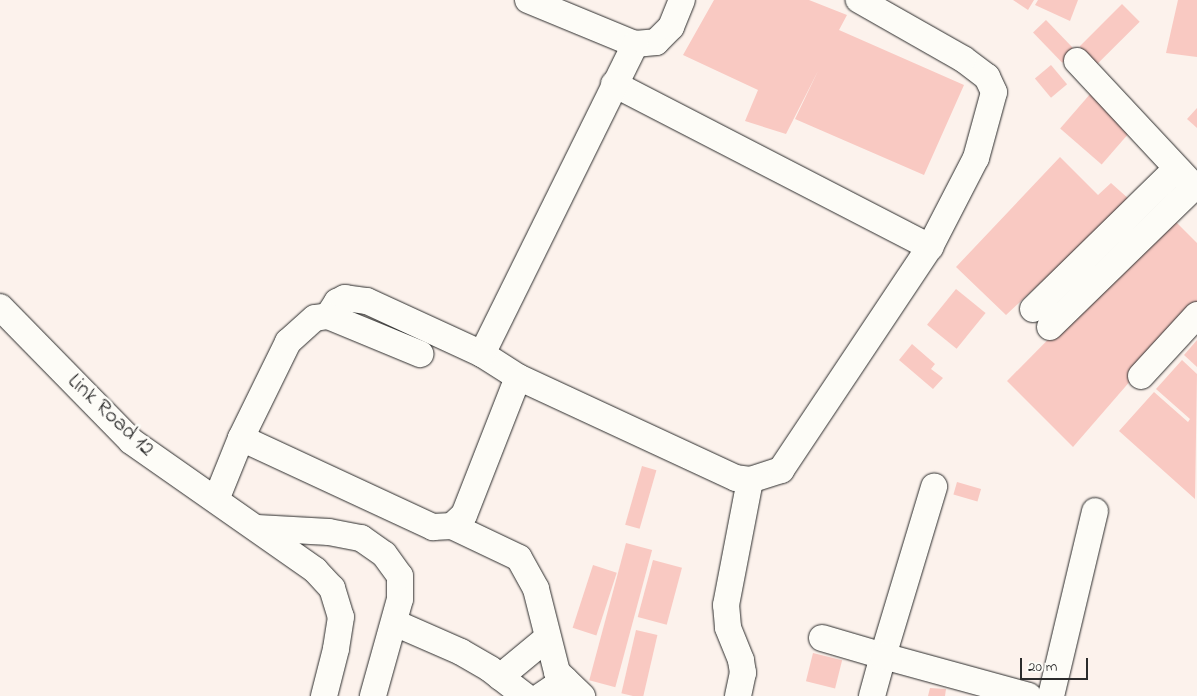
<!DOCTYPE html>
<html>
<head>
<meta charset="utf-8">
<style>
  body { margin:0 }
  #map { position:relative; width:1197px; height:696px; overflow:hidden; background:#fcf2ec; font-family:"Indie Flower",sans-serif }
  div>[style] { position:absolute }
  .building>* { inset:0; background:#f9c9c2; transform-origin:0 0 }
  .roads { filter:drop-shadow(0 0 1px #2b2b2b) drop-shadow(0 0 1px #2b2b2b) }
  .minor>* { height:26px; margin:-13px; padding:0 13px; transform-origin:13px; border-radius:13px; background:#fdfcf7 }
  span { translate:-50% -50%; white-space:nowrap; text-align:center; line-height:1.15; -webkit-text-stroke:5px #fdfcf7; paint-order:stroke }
  .street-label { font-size:22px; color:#2b2b2b }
  .scale { position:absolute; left:1020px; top:658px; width:68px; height:22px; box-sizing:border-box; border:2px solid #2b2b2b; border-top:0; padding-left:6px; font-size:15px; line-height:18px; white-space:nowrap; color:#2b2b2b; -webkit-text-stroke:4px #fdfcf7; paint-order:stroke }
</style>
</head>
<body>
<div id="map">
  <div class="building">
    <i style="clip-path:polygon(714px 0,809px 0,847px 15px,839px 30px,964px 85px,924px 175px,795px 119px,818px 71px,786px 134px,745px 121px,758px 90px,683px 55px)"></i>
    <i style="clip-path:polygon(1013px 0,1034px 0,1028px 10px)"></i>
    <i style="clip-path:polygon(1038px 0,1078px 0,1070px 21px,1035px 5px)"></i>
    <i style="clip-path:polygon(1178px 0,1197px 0,1197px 57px,1166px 53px)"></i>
    <i style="left:1122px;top:4px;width:25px;height:60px;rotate:45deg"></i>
    <i style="left:1046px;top:20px;width:42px;height:18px;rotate:46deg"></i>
    <i style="left:1051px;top:65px;width:25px;height:21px;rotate:50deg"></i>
    <i style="left:1091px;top:93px;width:55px;height:47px;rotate:41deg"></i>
    <i style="clip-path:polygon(1197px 108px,1197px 128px,1187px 119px)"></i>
    <i style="clip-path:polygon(1060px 157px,1098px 195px,1111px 183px,1130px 200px,1006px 315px,956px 267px)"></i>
    <i style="clip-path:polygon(1170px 216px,1197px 243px,1197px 304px,1073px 447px,1007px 381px)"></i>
    <i style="left:956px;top:289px;width:38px;height:46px;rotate:39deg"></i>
    <i style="clip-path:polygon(1197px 340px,1197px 367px,1184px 355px)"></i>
    <i style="clip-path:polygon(912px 344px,935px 364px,931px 369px,943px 378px,933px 389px,899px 360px)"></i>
    <i style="clip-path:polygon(1182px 360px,1197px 374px,1195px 499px,1119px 431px,1154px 392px,1188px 422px,1190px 419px,1156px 389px)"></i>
    <i style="left:642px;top:466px;width:15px;height:61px;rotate:16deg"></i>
    <i style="left:957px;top:482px;width:25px;height:13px;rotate:16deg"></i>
    <i style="left:626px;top:543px;width:27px;height:142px;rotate:15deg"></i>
    <i style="left:653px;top:560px;width:30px;height:59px;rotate:15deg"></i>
    <i style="left:593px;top:565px;width:25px;height:66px;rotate:18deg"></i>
    <i style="left:636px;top:630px;width:22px;height:65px;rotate:13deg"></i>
    <i style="left:813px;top:653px;width:30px;height:29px;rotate:14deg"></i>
    <i style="clip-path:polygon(930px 688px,946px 689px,945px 696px,928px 696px)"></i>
  </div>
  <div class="roads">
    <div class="minor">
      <i style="left:528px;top:0;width:116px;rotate:22.4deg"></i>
      <i style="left:635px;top:44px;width:21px;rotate:-5deg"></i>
      <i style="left:656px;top:42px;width:21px;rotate:-45deg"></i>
      <i style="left:671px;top:27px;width:29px;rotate:-68deg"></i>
      <i style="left:1077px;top:61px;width:164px;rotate:47deg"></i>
      <i style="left:614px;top:84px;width:356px;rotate:27.3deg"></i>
      <i style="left:0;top:307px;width:187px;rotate:45.6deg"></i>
      <i style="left:131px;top:441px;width:225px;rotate:35deg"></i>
      <i style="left:315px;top:570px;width:25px;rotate:47deg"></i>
      <i style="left:332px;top:588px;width:30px;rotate:73deg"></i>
      <i style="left:341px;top:617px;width:32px;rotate:99deg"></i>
      <i style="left:336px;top:649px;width:49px;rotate:104.3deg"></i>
      <i style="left:1033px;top:309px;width:200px;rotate:-44.4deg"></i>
      <i style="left:328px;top:316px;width:17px;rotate:-57deg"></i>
      <i style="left:337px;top:302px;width:9px;rotate:-27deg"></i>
      <i style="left:345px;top:298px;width:22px;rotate:8deg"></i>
      <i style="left:367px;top:301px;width:127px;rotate:24.7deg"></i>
      <i style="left:482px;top:354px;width:43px;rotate:32.6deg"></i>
      <i style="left:518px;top:377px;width:240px;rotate:24.9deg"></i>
      <i style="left:736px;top:478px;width:14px;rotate:8deg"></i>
      <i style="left:750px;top:480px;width:33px;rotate:-18deg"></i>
      <i style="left:781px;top:470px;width:268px;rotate:-56.3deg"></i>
      <i style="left:930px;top:247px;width:100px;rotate:-62.7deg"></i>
      <i style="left:976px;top:158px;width:68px;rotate:-74.7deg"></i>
      <i style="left:994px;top:92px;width:17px;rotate:-115deg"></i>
      <i style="left:987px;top:77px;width:30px;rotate:-143deg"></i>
      <i style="left:963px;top:59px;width:120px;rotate:-150.4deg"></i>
      <i style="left:1050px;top:327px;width:202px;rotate:-44.2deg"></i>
      <i style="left:482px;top:354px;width:346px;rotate:-63.7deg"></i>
      <i style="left:1141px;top:376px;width:83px;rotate:-47.4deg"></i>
      <i style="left:241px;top:438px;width:212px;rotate:24.9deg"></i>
      <i style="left:433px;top:527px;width:19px;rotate:-3deg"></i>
      <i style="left:452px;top:526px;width:16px;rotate:-43deg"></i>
      <i style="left:464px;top:515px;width:148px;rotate:-68.6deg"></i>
      <i style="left:216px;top:500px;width:67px;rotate:-68deg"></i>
      <i style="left:241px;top:438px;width:107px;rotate:-63.9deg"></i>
      <i style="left:288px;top:342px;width:36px;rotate:-42deg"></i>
      <i style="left:315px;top:318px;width:13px;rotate:-9deg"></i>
      <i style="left:328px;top:316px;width:100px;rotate:22.4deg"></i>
      <i style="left:452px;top:526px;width:74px;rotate:25.5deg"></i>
      <i style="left:519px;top:558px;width:35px;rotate:61deg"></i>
      <i style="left:536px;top:589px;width:86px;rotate:75.8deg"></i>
      <i style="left:557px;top:672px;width:35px;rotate:44deg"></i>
      <i style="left:257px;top:528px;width:72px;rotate:3.2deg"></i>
      <i style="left:329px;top:532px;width:33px;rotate:11deg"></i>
      <i style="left:361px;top:538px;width:28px;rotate:35deg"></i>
      <i style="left:384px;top:554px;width:27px;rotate:54deg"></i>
      <i style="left:400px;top:576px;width:23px;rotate:90deg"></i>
      <i style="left:400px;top:599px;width:101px;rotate:105.6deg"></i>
      <i style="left:395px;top:623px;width:72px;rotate:23.7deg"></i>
      <i style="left:461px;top:652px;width:34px;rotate:30deg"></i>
      <i style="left:490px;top:669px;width:44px;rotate:37.6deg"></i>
      <i style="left:822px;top:638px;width:64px;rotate:16.4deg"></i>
      <i style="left:883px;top:656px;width:177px;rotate:-73.2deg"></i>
      <i style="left:500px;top:677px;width:60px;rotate:-39.6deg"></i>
      <i style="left:541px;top:696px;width:29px;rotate:-34deg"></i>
      <i style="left:738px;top:696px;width:24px;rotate:-78deg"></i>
      <i style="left:743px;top:673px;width:13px;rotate:-99deg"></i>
      <i style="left:741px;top:660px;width:35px;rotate:-112deg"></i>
      <i style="left:728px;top:627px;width:22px;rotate:-95deg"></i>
      <i style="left:726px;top:605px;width:127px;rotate:-79.1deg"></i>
      <i style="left:872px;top:696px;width:41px;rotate:-74.6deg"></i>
      <i style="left:883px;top:656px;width:151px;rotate:15.3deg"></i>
      <i style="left:1051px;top:696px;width:190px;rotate:-76.6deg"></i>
    </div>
  </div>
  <div class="street-label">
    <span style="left:110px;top:416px;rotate:43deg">Link Road 12</span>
  </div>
  <div class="scale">20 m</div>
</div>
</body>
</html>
